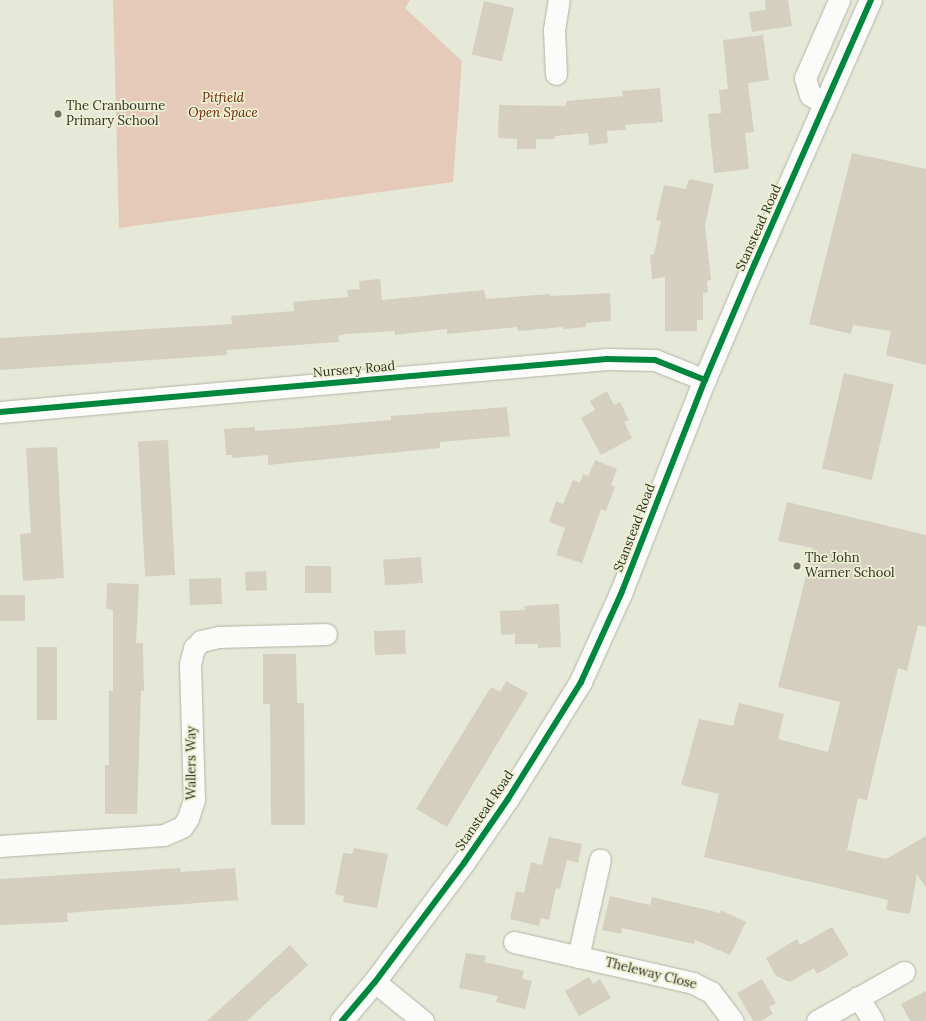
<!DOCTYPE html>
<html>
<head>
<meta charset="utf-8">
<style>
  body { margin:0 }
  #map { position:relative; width:926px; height:1021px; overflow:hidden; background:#e7e9d8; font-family:Lora,serif }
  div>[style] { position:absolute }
  .green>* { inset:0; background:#e5cab9 }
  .building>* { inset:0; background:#d4cfbf; transform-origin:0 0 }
  .roads { filter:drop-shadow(0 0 1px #b2b3a6) drop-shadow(0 0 1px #b2b3a6) }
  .minor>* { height:21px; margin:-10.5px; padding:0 10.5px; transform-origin:10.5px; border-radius:10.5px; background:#fbfcf9 }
  .tertiary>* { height:22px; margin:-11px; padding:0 11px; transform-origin:11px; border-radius:11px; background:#fbfcf9 }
  .cycleway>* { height:6px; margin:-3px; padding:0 3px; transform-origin:3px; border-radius:3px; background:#00873e }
  .dots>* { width:11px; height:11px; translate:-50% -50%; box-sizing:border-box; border:2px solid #edefd2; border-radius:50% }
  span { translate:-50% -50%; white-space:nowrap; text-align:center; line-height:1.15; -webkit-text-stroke:3.5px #edefd2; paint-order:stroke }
  .park-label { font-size:13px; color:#692506; font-style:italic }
  .poi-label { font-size:13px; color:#2f3025 }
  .left { translate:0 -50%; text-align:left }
  .street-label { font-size:13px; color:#2f3025 }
</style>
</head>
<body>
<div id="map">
  <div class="green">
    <i style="clip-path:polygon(113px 0,410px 0,405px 8px,462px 61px,453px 182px,119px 228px)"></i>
  </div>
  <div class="building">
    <i style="clip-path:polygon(765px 0,788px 0,792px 26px,752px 32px,749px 12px,766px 10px)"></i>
    <i style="left:484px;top:1px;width:31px;height:55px;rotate:13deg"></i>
    <i style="clip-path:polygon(763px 35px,769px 80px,748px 83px,754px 132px,745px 133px,749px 169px,714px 173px,708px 114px,721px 113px,719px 90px,728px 89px,723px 40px)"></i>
    <i style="clip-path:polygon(660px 88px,663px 122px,625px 125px,626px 130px,607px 131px,608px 143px,589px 145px,588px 133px,555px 136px,555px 139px,536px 139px,536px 149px,517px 149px,517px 139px,498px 138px,499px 105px,566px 106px,566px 101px,623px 96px,622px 91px)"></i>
    <i style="clip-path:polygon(852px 153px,926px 169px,926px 365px,886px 355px,891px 331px,853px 325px,851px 334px,809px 324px)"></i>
    <i style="clip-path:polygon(689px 179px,714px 184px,705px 225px,711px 280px,707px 281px,708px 292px,703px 293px,703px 320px,697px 320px,697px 331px,665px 331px,665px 277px,652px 279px,650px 255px,654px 254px,661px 221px,656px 220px,664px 185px,686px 189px)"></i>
    <i style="clip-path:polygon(380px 279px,382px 300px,484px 290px,486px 299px,550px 294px,550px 296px,610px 293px,611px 321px,586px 323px,586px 327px,563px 329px,563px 327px,518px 331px,517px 327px,447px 334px,447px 329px,395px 335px,395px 331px,346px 334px,338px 336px,339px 342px,227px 350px,227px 355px,0 370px,0 338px,232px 324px,231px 316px,294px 311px,293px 302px,348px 297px,347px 290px,360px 289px,359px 281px)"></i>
    <i style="left:844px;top:373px;width:51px;height:98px;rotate:13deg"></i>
    <i style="clip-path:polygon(607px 391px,614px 405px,620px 402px,629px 420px,624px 422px,632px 438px,601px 455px,581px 418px,595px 410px,590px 401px)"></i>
    <i style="clip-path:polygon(507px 407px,510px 436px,440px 442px,440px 448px,268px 465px,268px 455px,232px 458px,232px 455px,226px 455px,224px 429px,255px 427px,255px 431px,299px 428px,391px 420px,391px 416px)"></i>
    <i style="left:168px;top:440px;width:135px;height:30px;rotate:87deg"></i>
    <i style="clip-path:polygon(57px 447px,64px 578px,23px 581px,20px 534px,31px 533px,26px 448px)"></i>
    <i style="clip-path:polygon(595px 460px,617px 469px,611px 485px,615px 487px,606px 511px,601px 509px,582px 563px,556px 555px,565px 528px,549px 522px,556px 501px,563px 504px,573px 480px,580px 483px,583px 474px,588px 476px)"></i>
    <i style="clip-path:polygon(787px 502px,926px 535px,926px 627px,918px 625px,907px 671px,898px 668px,867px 800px,858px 798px,847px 850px,886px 859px,926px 836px,926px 888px,917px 874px,910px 914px,886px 910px,888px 900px,704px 857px,719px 794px,681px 785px,699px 719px,733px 726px,739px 703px,784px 714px,778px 739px,828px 752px,840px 702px,778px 687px,813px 548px,778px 541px)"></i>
    <i style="left:421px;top:557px;width:26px;height:38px;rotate:86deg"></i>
    <i style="left:305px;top:566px;width:26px;height:27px"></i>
    <i style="left:266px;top:571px;width:19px;height:21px;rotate:87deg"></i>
    <i style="left:221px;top:578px;width:26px;height:32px;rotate:88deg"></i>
    <i style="clip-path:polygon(107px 583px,139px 584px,136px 643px,143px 643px,144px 691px,141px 691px,137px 814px,105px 814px,105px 765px,109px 765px,109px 691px,113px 691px,113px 610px,106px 609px)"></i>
    <i style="left:0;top:595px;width:25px;height:26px"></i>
    <i style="clip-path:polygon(559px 604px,561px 647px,538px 648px,538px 644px,515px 644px,515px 634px,501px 635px,500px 611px,525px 610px,524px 606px)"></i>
    <i style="left:405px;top:630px;width:24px;height:31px;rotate:88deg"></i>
    <i style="left:37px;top:647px;width:20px;height:73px"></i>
    <i style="clip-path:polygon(263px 654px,296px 654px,297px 703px,304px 703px,305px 825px,271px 825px,270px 704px,263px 704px)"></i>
    <i style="clip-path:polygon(506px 681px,528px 693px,447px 827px,416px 809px,491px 687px,500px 692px)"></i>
    <i style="clip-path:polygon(549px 837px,582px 844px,578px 863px,567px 860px,560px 889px,556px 888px,549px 920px,541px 918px,539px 926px,510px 919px,516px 891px,524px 893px,531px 862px,542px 865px)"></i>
    <i style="clip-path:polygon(354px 848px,388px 854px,377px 908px,343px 902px,344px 896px,335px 894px,343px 853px,352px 854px)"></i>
    <i style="clip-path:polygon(180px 868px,181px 872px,235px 868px,238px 900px,67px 913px,68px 922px,0 925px,0 879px)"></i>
    <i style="clip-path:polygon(610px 896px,650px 905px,652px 897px,720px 913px,721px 910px,746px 922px,730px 955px,695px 940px,694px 944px,622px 928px,621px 934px,602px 930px)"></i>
    <i style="clip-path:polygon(832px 927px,849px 955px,817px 974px,814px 968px,790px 982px,776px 976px,766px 958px,797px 939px,800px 945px)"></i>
    <i style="clip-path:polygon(290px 945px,308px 965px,247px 1021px,207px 1021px)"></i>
    <i style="clip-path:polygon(466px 953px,486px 956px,484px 962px,524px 971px,522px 979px,532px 981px,525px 1009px,496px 1002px,498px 996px,459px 988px)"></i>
    <i style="clip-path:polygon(589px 977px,593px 984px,600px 979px,611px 998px,579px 1016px,565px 991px)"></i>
    <i style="clip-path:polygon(762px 979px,776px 1003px,769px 1007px,773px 1014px,761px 1021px,753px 1021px,737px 993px)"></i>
    <i style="clip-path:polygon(926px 991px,926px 1021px,910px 1021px,901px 1004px)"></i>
  </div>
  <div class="roads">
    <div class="minor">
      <i style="left:556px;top:74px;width:44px;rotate:-92.6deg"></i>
      <i style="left:554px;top:30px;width:30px;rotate:-81deg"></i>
      <i style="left:825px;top:104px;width:17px;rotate:-149deg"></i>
      <i style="left:810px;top:95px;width:18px;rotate:-106deg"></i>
      <i style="left:805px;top:78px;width:85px;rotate:-66.4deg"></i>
      <i style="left:0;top:412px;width:609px;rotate:-4.99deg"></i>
      <i style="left:607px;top:359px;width:48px;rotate:1.2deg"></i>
      <i style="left:655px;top:360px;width:54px;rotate:21.8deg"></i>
      <i style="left:0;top:846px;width:164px;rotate:-3.8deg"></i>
      <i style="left:164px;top:835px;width:20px;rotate:-24deg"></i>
      <i style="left:182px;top:827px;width:11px;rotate:-56deg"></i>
      <i style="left:188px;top:818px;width:19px;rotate:-72deg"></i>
      <i style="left:194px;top:800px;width:136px;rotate:-91.7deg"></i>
      <i style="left:190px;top:664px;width:16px;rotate:-76deg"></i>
      <i style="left:194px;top:648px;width:10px;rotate:-45deg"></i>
      <i style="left:201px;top:641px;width:18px;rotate:-13deg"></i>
      <i style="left:219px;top:637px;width:107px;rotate:-1.6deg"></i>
      <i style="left:514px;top:942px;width:184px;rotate:12.9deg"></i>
      <i style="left:693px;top:983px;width:20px;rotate:27deg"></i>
      <i style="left:711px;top:992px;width:36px;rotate:53deg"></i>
      <i style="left:578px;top:957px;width:100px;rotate:-77.3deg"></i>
      <i style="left:375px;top:982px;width:62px;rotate:39.1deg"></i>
      <i style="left:858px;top:997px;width:28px;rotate:58deg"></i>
      <i style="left:817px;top:1021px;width:100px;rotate:-29.4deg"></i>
    </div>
    <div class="tertiary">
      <i style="left:342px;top:1021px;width:51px;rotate:-49.8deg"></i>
      <i style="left:375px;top:982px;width:149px;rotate:-53.2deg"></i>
      <i style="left:464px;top:863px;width:78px;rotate:-55.5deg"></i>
      <i style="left:508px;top:799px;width:138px;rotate:-58deg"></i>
      <i style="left:581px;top:682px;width:97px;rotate:-65.6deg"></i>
      <i style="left:621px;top:594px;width:230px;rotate:-68.6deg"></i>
      <i style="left:705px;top:380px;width:127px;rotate:-66.9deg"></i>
      <i style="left:755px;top:263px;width:287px;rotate:-66.2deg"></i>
    </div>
  </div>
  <div class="cycleway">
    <i style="left:0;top:412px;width:609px;rotate:-4.99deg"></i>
    <i style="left:607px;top:359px;width:48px;rotate:1.2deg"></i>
    <i style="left:655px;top:360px;width:54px;rotate:21.8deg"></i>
    <i style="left:342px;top:1021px;width:51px;rotate:-49.8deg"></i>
    <i style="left:375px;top:982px;width:149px;rotate:-53.2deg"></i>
    <i style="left:464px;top:863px;width:78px;rotate:-55.5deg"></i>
    <i style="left:508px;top:799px;width:138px;rotate:-58deg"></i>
    <i style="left:581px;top:682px;width:97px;rotate:-65.6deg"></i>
    <i style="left:621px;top:594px;width:230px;rotate:-68.6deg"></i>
    <i style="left:705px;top:380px;width:127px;rotate:-66.9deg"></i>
    <i style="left:755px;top:263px;width:287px;rotate:-66.2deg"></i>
  </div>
  <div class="dots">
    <i style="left:58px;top:114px;background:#6f7164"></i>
    <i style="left:797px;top:566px;background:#6f7164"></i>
  </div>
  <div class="park-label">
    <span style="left:223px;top:106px">Pitfield<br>Open Space</span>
  </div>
  <div class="poi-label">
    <span class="left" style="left:66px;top:114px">The Cranbourne<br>Primary School</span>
    <span class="left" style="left:805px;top:566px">The John<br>Warner School</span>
  </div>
  <div class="street-label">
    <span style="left:759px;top:228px;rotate:-66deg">Stanstead Road</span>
    <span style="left:354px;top:370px;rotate:-5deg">Nursery Road</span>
    <span style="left:635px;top:528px;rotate:-69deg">Stanstead Road</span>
    <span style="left:192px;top:763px;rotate:-90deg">Wallers Way</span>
    <span style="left:485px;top:811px;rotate:-56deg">Stanstead Road</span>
    <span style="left:651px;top:974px;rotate:14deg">Theleway Close</span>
  </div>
</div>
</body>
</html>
